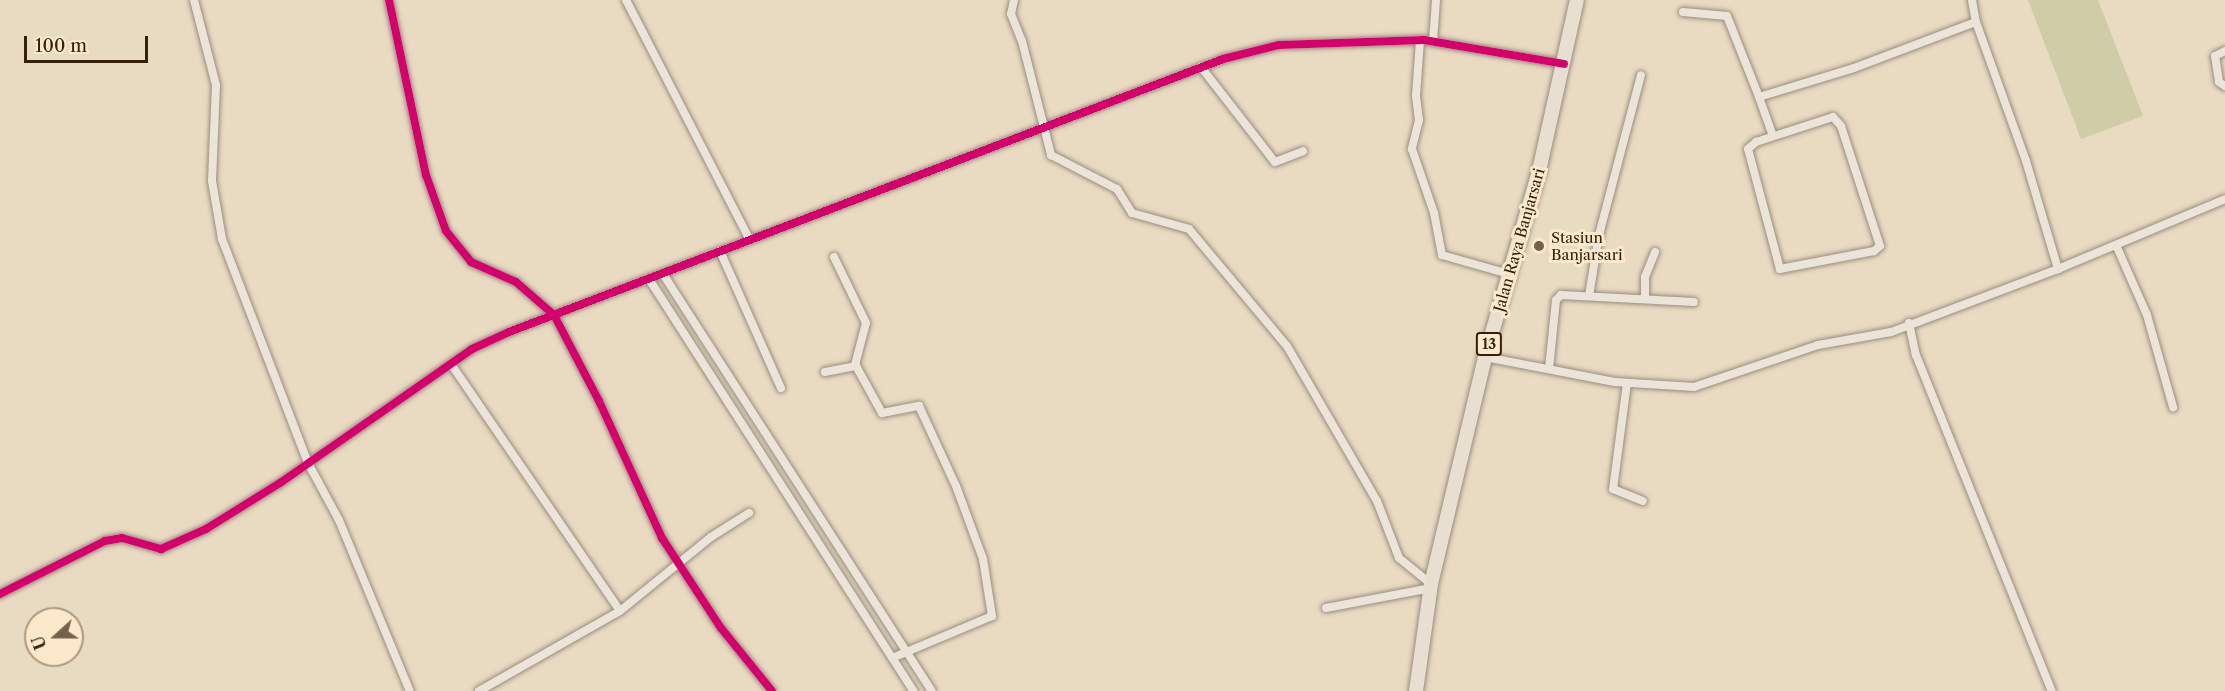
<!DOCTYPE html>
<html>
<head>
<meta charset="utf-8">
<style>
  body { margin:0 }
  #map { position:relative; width:2225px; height:691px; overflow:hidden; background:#e9dac2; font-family:"Libre Caslon Text",serif }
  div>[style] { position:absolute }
  .green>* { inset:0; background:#cecda7 }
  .roads { filter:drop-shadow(0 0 2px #998e7e) drop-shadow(0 0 2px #998e7e) }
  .minor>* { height:8px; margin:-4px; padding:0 4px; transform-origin:4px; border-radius:4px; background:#ece4d8 }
  .trunk>* { height:14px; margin:-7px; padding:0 7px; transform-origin:7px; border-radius:7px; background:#e8dfd1 }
  .cycleway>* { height:8px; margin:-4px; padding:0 4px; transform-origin:4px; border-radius:4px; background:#d6006c }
  .dots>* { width:16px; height:16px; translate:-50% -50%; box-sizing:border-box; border:3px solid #fce9cc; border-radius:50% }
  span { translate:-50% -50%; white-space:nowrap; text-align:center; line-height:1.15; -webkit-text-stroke:6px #fce9cc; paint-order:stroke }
  .shield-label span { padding:2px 4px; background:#fce9cc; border:2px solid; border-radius:4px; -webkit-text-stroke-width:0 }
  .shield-label { font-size:14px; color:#35200e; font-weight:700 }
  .poi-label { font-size:15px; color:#35200e }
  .left { translate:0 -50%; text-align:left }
  .street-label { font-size:15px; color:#35200e }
  .north { position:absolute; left:24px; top:607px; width:60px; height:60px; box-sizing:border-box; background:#fce9cc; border:2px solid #ac9980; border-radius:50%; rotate:249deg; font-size:16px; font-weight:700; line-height:24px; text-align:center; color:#35200e }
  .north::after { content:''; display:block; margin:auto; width:21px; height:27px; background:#74614d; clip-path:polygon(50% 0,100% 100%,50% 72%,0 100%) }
  .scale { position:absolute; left:24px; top:36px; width:124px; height:27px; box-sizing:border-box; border:3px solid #35200e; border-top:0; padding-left:8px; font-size:18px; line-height:21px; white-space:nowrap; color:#35200e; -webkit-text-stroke:4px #fce9cc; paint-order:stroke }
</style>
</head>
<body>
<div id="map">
  <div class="green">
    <i style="clip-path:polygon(2028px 0,2098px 0,2143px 116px,2081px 139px)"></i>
  </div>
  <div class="roads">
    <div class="minor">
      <i style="left:194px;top:0;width:88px;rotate:75.5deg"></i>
      <i style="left:216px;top:85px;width:96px;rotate:92.4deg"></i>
      <i style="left:212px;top:181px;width:59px;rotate:80.2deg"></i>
      <i style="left:222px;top:239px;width:240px;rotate:69deg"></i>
      <i style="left:308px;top:463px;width:65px;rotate:61.5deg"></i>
      <i style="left:339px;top:520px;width:185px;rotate:67.5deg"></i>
      <i style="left:389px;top:0;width:179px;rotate:78.1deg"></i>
      <i style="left:426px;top:175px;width:59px;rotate:70.3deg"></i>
      <i style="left:446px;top:231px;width:40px;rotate:51deg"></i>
      <i style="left:471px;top:262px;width:49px;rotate:24deg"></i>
      <i style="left:516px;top:282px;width:50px;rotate:41deg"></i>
      <i style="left:554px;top:315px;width:97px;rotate:62.4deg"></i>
      <i style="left:599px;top:401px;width:151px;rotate:65.3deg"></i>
      <i style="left:662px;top:538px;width:108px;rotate:56.8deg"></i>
      <i style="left:721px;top:628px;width:81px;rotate:51deg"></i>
      <i style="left:626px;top:0;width:270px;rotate:62.7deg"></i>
      <i style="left:1014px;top:0;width:14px;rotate:102deg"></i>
      <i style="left:1011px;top:14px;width:29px;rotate:68deg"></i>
      <i style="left:1022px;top:41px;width:118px;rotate:75.7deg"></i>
      <i style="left:1051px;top:155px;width:74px;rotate:27.3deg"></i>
      <i style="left:1117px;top:189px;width:28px;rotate:58deg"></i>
      <i style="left:1132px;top:213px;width:59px;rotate:15.7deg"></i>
      <i style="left:1189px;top:229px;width:153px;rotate:50.1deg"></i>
      <i style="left:1287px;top:346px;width:179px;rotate:59.9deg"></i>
      <i style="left:1377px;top:501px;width:61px;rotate:68.9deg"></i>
      <i style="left:1399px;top:558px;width:41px;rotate:39.1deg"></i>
      <i style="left:1972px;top:0;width:22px;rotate:80deg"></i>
      <i style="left:1976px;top:22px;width:148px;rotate:70.2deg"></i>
      <i style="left:2026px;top:161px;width:113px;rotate:73.5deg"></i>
      <i style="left:1683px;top:12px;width:44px;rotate:5.2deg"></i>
      <i style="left:1727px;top:16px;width:87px;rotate:68.4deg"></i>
      <i style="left:1759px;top:97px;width:99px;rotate:-17deg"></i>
      <i style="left:1854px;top:68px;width:130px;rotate:-20.7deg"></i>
      <i style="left:1420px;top:40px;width:56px;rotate:94.1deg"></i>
      <i style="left:1416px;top:96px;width:24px;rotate:83deg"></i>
      <i style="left:1419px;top:120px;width:30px;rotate:104deg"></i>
      <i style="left:1412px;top:149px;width:68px;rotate:71deg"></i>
      <i style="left:1434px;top:213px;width:43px;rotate:79.2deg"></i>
      <i style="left:1442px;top:255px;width:70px;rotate:15.8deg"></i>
      <i style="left:1433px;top:41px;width:41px;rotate:-85.8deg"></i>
      <i style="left:2225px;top:51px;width:11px;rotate:153deg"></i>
      <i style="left:2215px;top:56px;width:26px;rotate:81deg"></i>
      <i style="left:2219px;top:82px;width:7px;rotate:34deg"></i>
      <i style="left:1201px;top:67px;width:120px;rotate:52.1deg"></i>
      <i style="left:1275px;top:162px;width:30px;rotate:-21deg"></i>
      <i style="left:1759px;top:97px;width:41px;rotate:70.3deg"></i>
      <i style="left:1833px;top:117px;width:12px;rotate:48deg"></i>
      <i style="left:1841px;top:126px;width:126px;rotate:72deg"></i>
      <i style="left:1880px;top:246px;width:8px;rotate:140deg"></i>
      <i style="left:1874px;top:251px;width:96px;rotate:169.2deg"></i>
      <i style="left:1780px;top:269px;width:124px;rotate:-104.9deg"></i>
      <i style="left:1748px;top:149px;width:11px;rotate:-41deg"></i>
      <i style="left:1756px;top:142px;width:81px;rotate:-18deg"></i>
      <i style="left:2116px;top:245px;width:77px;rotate:66.1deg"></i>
      <i style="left:2147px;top:315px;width:96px;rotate:74.2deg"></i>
      <i style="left:720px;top:251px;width:150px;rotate:66deg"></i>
      <i style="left:834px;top:257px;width:73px;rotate:64.1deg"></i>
      <i style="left:866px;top:323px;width:43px;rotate:104.7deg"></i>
      <i style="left:663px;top:274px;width:496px;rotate:57.2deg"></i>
      <i style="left:649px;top:279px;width:490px;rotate:57.3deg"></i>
      <i style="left:1589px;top:296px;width:62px;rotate:-80.7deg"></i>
      <i style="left:1599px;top:235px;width:165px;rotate:-75.3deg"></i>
      <i style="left:1645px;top:299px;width:22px;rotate:-90deg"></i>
      <i style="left:1645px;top:277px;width:27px;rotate:-68deg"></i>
      <i style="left:1909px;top:323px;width:33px;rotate:78deg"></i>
      <i style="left:1916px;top:355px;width:362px;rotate:68deg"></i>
      <i style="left:1485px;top:357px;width:132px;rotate:10.9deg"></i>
      <i style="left:1615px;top:382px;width:79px;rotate:3.6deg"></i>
      <i style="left:1694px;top:387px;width:131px;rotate:-18.7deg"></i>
      <i style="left:1818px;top:345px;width:74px;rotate:-10.1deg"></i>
      <i style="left:1891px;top:332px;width:178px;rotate:-20.7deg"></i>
      <i style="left:2058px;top:269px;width:181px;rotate:-22.7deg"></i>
      <i style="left:451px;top:364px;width:299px;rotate:55.6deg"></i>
      <i style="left:1549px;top:369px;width:69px;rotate:-84.2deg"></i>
      <i style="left:1556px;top:300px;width:7px;rotate:-45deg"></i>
      <i style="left:1561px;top:295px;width:133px;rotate:3deg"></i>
      <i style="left:825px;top:372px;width:32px;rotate:-11deg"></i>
      <i style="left:856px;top:366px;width:54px;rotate:61deg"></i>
      <i style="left:882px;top:413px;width:38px;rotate:-11deg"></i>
      <i style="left:919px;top:406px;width:88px;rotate:65.2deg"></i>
      <i style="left:956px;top:486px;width:78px;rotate:69.7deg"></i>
      <i style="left:983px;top:559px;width:58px;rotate:81deg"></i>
      <i style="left:992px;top:616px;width:108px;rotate:157.2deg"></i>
      <i style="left:1627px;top:383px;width:107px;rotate:97.5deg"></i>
      <i style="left:1613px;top:489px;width:32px;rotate:22deg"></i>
      <i style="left:0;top:594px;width:118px;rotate:-26.8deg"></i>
      <i style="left:105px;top:541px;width:17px;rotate:-10deg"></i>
      <i style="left:122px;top:538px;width:41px;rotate:15.8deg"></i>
      <i style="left:161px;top:549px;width:49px;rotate:-24deg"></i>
      <i style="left:206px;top:529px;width:87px;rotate:-31.9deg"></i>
      <i style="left:280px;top:483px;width:234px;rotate:-34.9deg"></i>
      <i style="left:472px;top:349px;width:41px;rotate:-24.7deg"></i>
      <i style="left:509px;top:332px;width:764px;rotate:-20.92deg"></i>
      <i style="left:1223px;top:59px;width:58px;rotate:-14deg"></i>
      <i style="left:1279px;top:45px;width:145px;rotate:-2deg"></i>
      <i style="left:1424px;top:40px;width:142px;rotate:9.7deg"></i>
      <i style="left:1326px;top:608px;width:107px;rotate:-10.8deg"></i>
      <i style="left:479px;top:691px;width:162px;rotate:-29.6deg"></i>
      <i style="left:620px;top:611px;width:117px;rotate:-39.1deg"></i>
      <i style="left:711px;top:537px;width:45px;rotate:-32.3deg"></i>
    </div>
    <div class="trunk">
      <i style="left:1416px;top:691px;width:108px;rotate:-82deg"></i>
      <i style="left:1431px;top:584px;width:233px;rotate:-76.6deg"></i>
      <i style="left:1485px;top:357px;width:194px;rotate:-73.8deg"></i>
      <i style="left:1539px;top:171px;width:175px;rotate:-77.5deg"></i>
    </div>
  </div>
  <div class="cycleway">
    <i style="left:389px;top:0;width:179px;rotate:78.1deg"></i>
    <i style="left:426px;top:175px;width:59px;rotate:70.3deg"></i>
    <i style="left:446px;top:231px;width:40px;rotate:51deg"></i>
    <i style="left:471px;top:262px;width:49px;rotate:24deg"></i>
    <i style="left:516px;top:282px;width:50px;rotate:41deg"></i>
    <i style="left:554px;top:315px;width:97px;rotate:62.4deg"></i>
    <i style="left:599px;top:401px;width:151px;rotate:65.3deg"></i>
    <i style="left:662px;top:538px;width:108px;rotate:56.8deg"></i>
    <i style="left:721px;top:628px;width:81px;rotate:51deg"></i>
    <i style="left:0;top:594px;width:118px;rotate:-26.8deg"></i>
    <i style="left:105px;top:541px;width:17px;rotate:-10deg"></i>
    <i style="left:122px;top:538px;width:41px;rotate:15.8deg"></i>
    <i style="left:161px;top:549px;width:49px;rotate:-24deg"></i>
    <i style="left:206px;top:529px;width:87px;rotate:-31.9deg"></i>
    <i style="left:280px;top:483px;width:234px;rotate:-34.9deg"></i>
    <i style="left:472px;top:349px;width:41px;rotate:-24.7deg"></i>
    <i style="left:509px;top:332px;width:764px;rotate:-20.92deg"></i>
    <i style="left:1223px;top:59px;width:58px;rotate:-14deg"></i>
    <i style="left:1279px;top:45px;width:145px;rotate:-2deg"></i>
    <i style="left:1424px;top:40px;width:142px;rotate:9.7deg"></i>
  </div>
  <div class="dots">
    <i style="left:1539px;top:246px;background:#74614d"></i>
  </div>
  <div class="shield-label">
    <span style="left:1489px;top:344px">13</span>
  </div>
  <div class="poi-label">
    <span class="left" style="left:1551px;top:246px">Stasiun<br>Banjarsari</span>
  </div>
  <div class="street-label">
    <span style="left:1519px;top:240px;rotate:-74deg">Jalan Raya Banjarsari</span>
  </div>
  <div class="north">U</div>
  <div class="scale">100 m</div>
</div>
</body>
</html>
